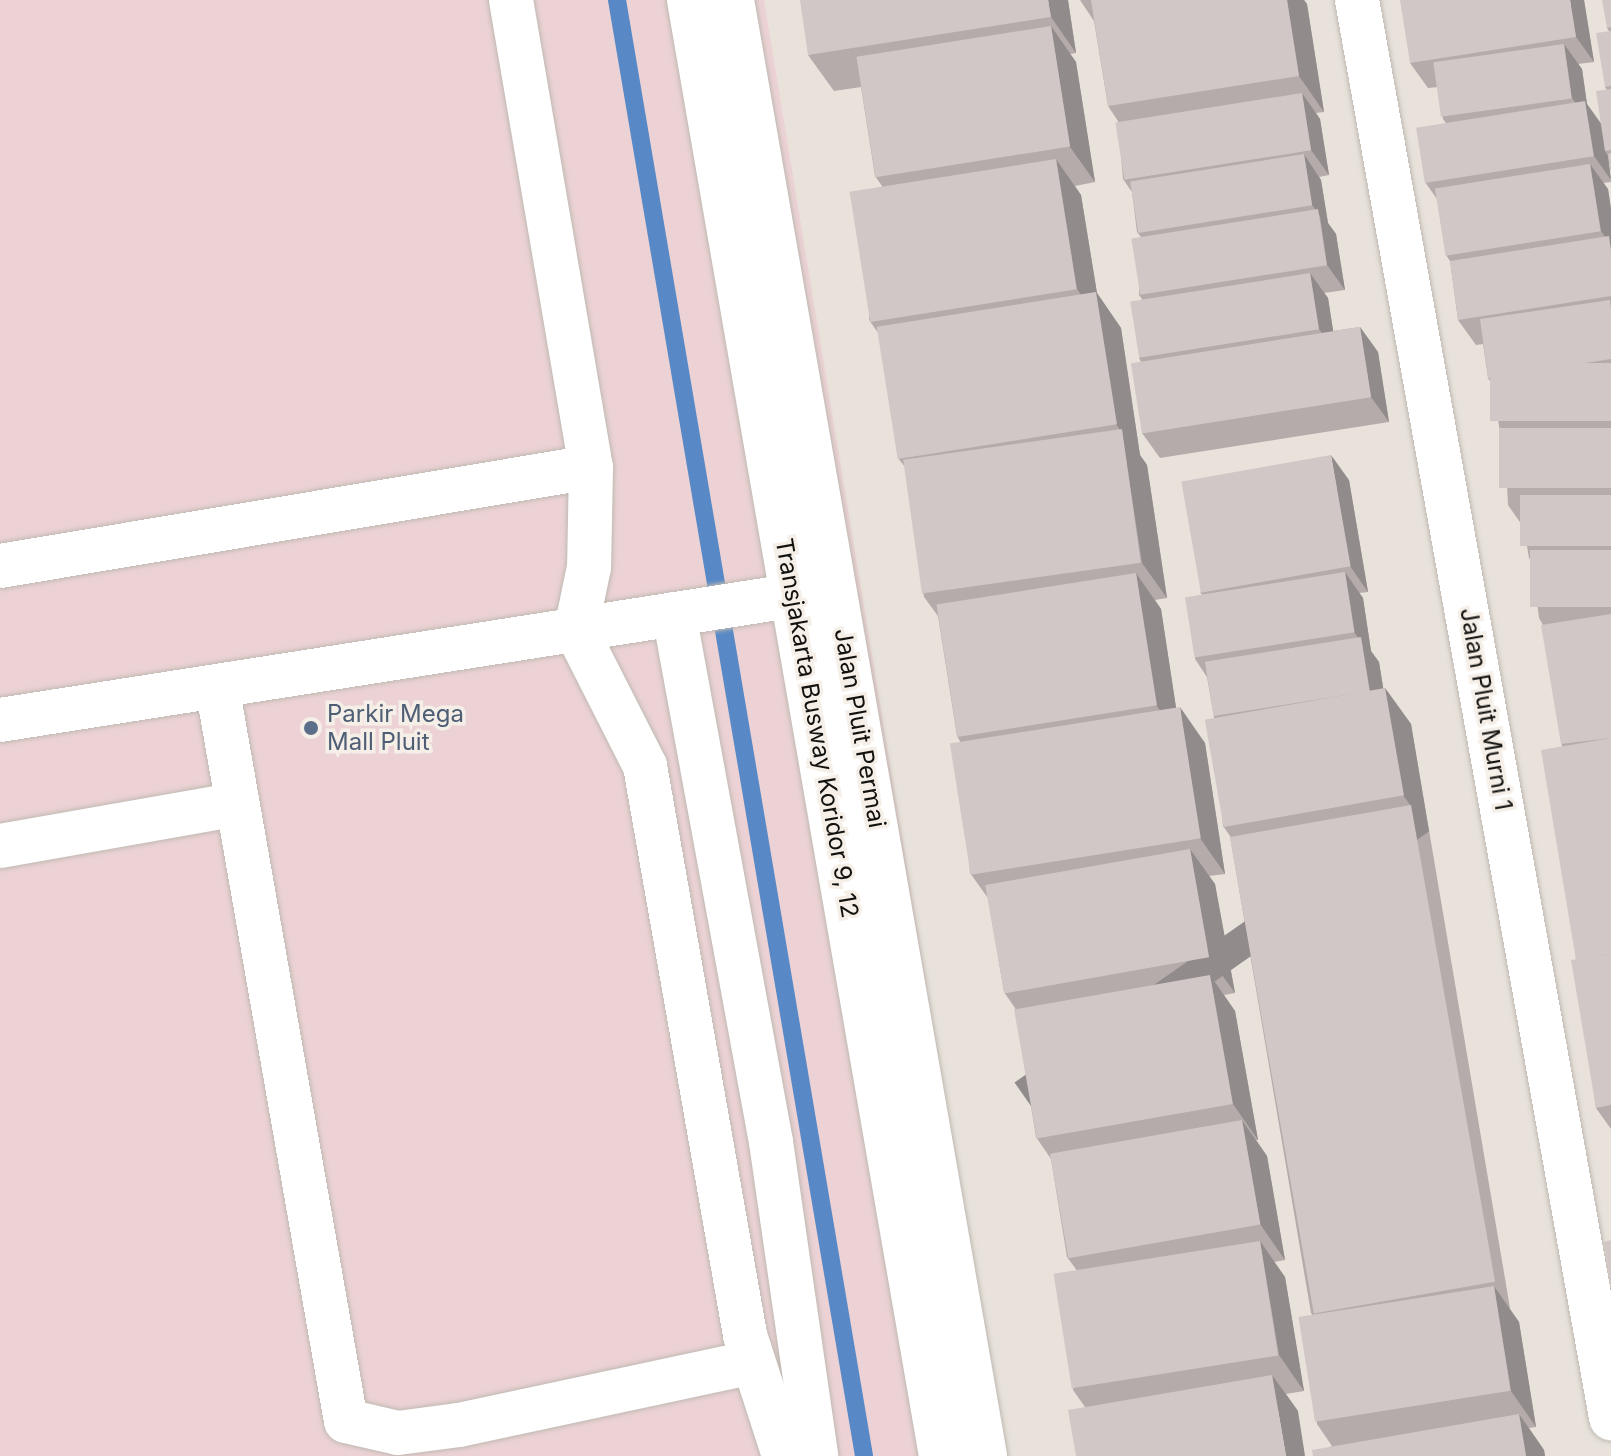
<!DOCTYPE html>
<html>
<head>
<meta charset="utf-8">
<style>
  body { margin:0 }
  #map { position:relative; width:1611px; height:1456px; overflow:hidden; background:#e8e2db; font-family:Inter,sans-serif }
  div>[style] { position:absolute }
  .commercial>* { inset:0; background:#ecd2d4 }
  .stream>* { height:18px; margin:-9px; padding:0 9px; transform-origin:9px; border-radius:9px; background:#5889c6 }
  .roads { filter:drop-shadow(0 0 2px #bfb9b2) drop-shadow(0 0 2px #bfb9b2) }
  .minor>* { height:44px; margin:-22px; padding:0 22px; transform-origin:22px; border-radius:22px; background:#fff }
  .wall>* { inset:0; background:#b4abaa }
  .shaded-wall>* { inset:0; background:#928b8b; transform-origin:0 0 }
  .building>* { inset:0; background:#d1c7c6; transform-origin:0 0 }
  .dots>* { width:22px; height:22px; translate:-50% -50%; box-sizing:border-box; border:4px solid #f5efe8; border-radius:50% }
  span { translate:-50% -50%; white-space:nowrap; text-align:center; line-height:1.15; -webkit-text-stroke:7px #f5efe8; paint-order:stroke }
  .street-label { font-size:24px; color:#12110e }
  .service-label { font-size:24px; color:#4e5e75 }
  .left { translate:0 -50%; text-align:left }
</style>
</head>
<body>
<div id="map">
  <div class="commercial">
    <i style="clip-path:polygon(0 0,764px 0,1004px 1456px,0 1456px)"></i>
  </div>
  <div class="stream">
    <i style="left:617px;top:0;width:1477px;rotate:80.37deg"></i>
  </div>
  <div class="roads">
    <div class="minor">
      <i style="left:511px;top:0;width:474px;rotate:80.3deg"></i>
      <i style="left:591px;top:467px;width:100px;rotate:91.1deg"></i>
      <i style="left:589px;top:567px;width:64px;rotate:101.7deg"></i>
      <i style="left:576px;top:630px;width:153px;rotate:63.1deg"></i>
      <i style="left:645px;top:766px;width:578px;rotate:80.03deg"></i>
      <i style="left:745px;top:1335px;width:127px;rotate:72.1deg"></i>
      <i style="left:689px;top:0;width:1478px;rotate:80.18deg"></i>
      <i style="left:732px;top:0;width:1478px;rotate:80.14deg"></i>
      <i style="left:1357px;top:0;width:1441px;rotate:79.84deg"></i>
      <i style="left:0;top:566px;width:599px;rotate:-9.51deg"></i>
      <i style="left:674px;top:614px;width:537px;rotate:79.59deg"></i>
      <i style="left:771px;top:1142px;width:317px;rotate:81.8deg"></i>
      <i style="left:217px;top:686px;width:746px;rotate:80.05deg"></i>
      <i style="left:346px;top:1421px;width:53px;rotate:13deg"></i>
      <i style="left:398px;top:1433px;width:62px;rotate:-7.5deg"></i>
      <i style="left:459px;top:1425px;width:301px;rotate:-12.1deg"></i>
      <i style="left:0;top:720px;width:832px;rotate:-8.92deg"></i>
      <i style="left:0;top:846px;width:241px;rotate:-10deg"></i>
    </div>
  </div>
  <div class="wall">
    <i style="clip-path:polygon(1068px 0,1076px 53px,1070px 54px,1076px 62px,1095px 182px,1075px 186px,1081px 195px,1097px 293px,1121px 328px,1140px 455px,1147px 465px,1167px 598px,1155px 600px,1161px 609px,1176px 708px,1205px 743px,1225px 874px,1209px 876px,1215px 884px,1235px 993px,1224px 995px,1235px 1011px,1258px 1140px,1256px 1140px,1267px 1156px,1285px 1260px,1274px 1262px,1285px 1277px,1304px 1391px,1286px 1394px,1298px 1411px,1085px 1407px,1073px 1390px,1078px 1272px,1067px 1257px,1051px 1159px,1036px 1137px,1015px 1008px,1004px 992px,988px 898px,970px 873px,960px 741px,957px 736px,938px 616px,924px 597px,905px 467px,898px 458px,879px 334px,869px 320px,882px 186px,875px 176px,861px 87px,834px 91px,808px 55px)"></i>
    <i style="clip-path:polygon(1080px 0,1304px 0,1307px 4px,1324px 112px,1316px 113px,1320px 119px,1329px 175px,1319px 177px,1321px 180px,1328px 223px,1336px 234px,1345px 290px,1324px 293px,1328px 298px,1333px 331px,1360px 327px,1378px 352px,1389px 422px,1160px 458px,1142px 433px,1141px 362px,1139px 358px,1142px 299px,1139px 295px,1141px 237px,1137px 232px,1132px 192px,1123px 179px,1118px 121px,1108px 106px,1094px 21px)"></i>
    <i style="clip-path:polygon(1584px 0,1594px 62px,1578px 64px,1582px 69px,1587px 104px,1601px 123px,1607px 90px,1605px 87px,1609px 31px,1607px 28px,1611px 0,1611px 172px,1608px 156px,1611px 182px,1603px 183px,1608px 189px,1611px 209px,1611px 1129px,1596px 1108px,1576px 960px,1562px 746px,1543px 625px,1539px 618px,1532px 562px,1529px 558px,1524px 528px,1508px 505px,1505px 444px,1501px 438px,1492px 384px,1488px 378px,1483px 344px,1476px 345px,1458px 320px,1450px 261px,1446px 255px,1437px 199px,1425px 182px,1446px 123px,1443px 119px,1438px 87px,1428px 88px,1410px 63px)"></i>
    <i style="clip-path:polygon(1349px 480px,1368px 592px,1359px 593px,1363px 598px,1371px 651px,1379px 662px,1383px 688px,1385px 688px,1411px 724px,1510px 1308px,1509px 1308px,1519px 1322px,1536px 1427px,1529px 1428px,1544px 1450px,1545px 1456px,1313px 1456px,1332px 1446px,1317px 1424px,1313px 1316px,1311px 1313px,1230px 836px,1223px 826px,1214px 717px,1207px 677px,1195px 659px,1203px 596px,1200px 592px)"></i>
  </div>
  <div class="shaded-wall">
    <i style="clip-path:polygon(1048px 0,1068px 0,1076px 53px,1051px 17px)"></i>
    <i style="clip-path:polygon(1287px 0,1304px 0,1307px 4px,1324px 112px,1299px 76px)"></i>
    <i style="clip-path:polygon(1570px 0,1584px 0,1594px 62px,1576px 37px)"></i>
    <i style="clip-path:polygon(1051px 26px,1076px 62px,1095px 182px,1070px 147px)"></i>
    <i style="clip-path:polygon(1564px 44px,1582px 69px,1587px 104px,1603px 127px,1605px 151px,1608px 156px,1611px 180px,1594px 156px,1588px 121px,1572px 98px)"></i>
    <i style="clip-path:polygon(1302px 93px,1320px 119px,1329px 175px,1311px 150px)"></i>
    <i style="clip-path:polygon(1304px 154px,1321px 180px,1328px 223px,1336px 234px,1345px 290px,1327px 265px,1320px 216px,1312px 205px)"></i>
    <i style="clip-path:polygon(1056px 159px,1081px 195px,1097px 293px,1121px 328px,1140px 455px,1147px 465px,1167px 598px,1142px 563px,1122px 433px,1116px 424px,1100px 323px,1077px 289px)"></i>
    <i style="clip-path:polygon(1590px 164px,1608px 189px,1611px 209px,1611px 250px,1610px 244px,1601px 231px)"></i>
    <i style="clip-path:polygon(1310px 273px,1328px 298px,1337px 355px,1319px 329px)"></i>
    <i style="clip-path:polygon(1360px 327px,1378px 352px,1389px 422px,1371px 397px)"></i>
    <i style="clip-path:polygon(1331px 455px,1349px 480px,1368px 592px,1350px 566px)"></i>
    <i style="clip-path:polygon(1345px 572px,1363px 598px,1371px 651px,1379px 662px,1388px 717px,1370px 692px,1362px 643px,1354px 632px)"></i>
    <i style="clip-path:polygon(1136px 573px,1161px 609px,1181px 740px,1156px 705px)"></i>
    <i style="clip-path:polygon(1385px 688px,1411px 724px,1429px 831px,1403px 795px)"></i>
    <i style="clip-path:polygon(1180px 707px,1205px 743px,1225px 874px,1200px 838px)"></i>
    <i style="left:1411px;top:805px;width:32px;height:484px;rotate:55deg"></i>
    <i style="clip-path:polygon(1190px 849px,1215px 884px,1235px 993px,1209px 957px)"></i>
    <i style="clip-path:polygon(1210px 975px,1235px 1011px,1258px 1140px,1233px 1104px)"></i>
    <i style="clip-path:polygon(1242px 1120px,1267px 1156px,1285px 1260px,1260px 1224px)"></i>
    <i style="clip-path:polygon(1260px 1241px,1285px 1277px,1304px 1391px,1279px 1355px)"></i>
    <i style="clip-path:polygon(1494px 1286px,1519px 1322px,1536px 1427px,1511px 1391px)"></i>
    <i style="clip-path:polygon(1272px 1375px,1298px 1411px,1305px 1456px,1286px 1456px)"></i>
    <i style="clip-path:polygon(1519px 1414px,1544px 1450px,1545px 1456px,1526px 1456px)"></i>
  </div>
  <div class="building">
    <i style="clip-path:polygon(800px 0,1048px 0,1051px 17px,808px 55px)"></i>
    <i style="clip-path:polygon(1091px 0,1287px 0,1299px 76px,1108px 106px)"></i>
    <i style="clip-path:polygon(1400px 0,1570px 0,1576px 37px,1410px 63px)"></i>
    <i style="clip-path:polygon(1602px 0,1611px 0,1611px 27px,1607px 28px)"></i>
    <i style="left:1051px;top:26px;width:122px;height:197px;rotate:81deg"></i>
    <i style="clip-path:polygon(1611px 31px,1611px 86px,1605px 87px,1596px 33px)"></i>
    <i style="left:1564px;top:44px;width:55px;height:132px;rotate:82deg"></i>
    <i style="clip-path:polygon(1611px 89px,1611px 150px,1605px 151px,1596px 91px)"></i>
    <i style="left:1302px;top:93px;width:58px;height:189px;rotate:81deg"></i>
    <i style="left:1585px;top:101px;width:56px;height:171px;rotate:81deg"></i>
    <i style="clip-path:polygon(1611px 153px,1611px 172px,1608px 154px)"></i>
    <i style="left:1304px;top:154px;width:52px;height:176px;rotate:81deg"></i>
    <i style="left:1056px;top:159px;width:132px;height:209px;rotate:81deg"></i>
    <i style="left:1590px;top:164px;width:68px;height:157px;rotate:81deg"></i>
    <i style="left:1318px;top:209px;width:57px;height:189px;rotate:81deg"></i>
    <i style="clip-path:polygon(1609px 236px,1611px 251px,1611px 296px,1458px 320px,1450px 261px)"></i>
    <i style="left:1310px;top:273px;width:57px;height:182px;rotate:81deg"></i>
    <i style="left:1096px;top:292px;width:134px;height:222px;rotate:81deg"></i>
    <i style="clip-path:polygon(1610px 300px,1611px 309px,1611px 359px,1488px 378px,1480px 319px)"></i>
    <i style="left:1360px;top:327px;width:71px;height:232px;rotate:81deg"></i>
    <i style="left:1611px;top:363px;width:58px;height:121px;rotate:90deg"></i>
    <i style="left:1611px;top:428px;width:60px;height:112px;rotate:90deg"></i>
    <i style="left:1122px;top:429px;width:135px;height:221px;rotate:82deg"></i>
    <i style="left:1331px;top:455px;width:113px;height:152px;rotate:80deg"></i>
    <i style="left:1611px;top:495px;width:51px;height:91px;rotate:90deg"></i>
    <i style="left:1611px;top:550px;width:57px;height:81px;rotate:90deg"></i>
    <i style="left:1345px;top:572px;width:61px;height:162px;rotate:81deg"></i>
    <i style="left:1136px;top:573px;width:134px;height:202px;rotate:81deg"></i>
    <i style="clip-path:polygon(1611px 614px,1611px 738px,1561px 744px,1541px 625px)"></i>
    <i style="left:1361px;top:637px;width:55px;height:158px;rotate:81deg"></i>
    <i style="left:1385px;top:688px;width:109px;height:183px;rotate:80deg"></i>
    <i style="left:1180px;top:707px;width:133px;height:233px;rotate:81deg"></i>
    <i style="clip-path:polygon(1611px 738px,1611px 954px,1576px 960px,1541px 750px)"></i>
    <i style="left:1411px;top:805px;width:484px;height:184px;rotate:80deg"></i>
    <i style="left:1190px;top:849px;width:110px;height:208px;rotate:80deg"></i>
    <i style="clip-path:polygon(1611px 954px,1611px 1105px,1596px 1108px,1571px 960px)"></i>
    <i style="left:1210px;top:975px;width:131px;height:199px;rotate:80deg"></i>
    <i style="left:1242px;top:1120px;width:106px;height:195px;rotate:80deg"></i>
    <i style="clip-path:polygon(1611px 1240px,1611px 1283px,1604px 1242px)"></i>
    <i style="left:1260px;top:1241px;width:116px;height:209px;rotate:81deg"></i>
    <i style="left:1494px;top:1286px;width:106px;height:198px;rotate:81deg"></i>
    <i style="clip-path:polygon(1272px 1375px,1286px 1456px,1076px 1456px,1068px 1410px)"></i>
    <i style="clip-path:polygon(1519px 1414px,1526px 1456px,1313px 1456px,1312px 1450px)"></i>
  </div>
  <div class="dots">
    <i style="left:311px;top:728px;background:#5c6f8a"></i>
  </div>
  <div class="street-label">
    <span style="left:1486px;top:709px;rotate:80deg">Jalan Pluit Murni 1</span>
    <span style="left:817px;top:728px;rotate:80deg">Transjakarta Busway Koridor 9, 12</span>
    <span style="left:860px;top:728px;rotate:80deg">Jalan Pluit Permai</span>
  </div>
  <div class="service-label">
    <span class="left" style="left:327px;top:728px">Parkir Mega<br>Mall Pluit</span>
  </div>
</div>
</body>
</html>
